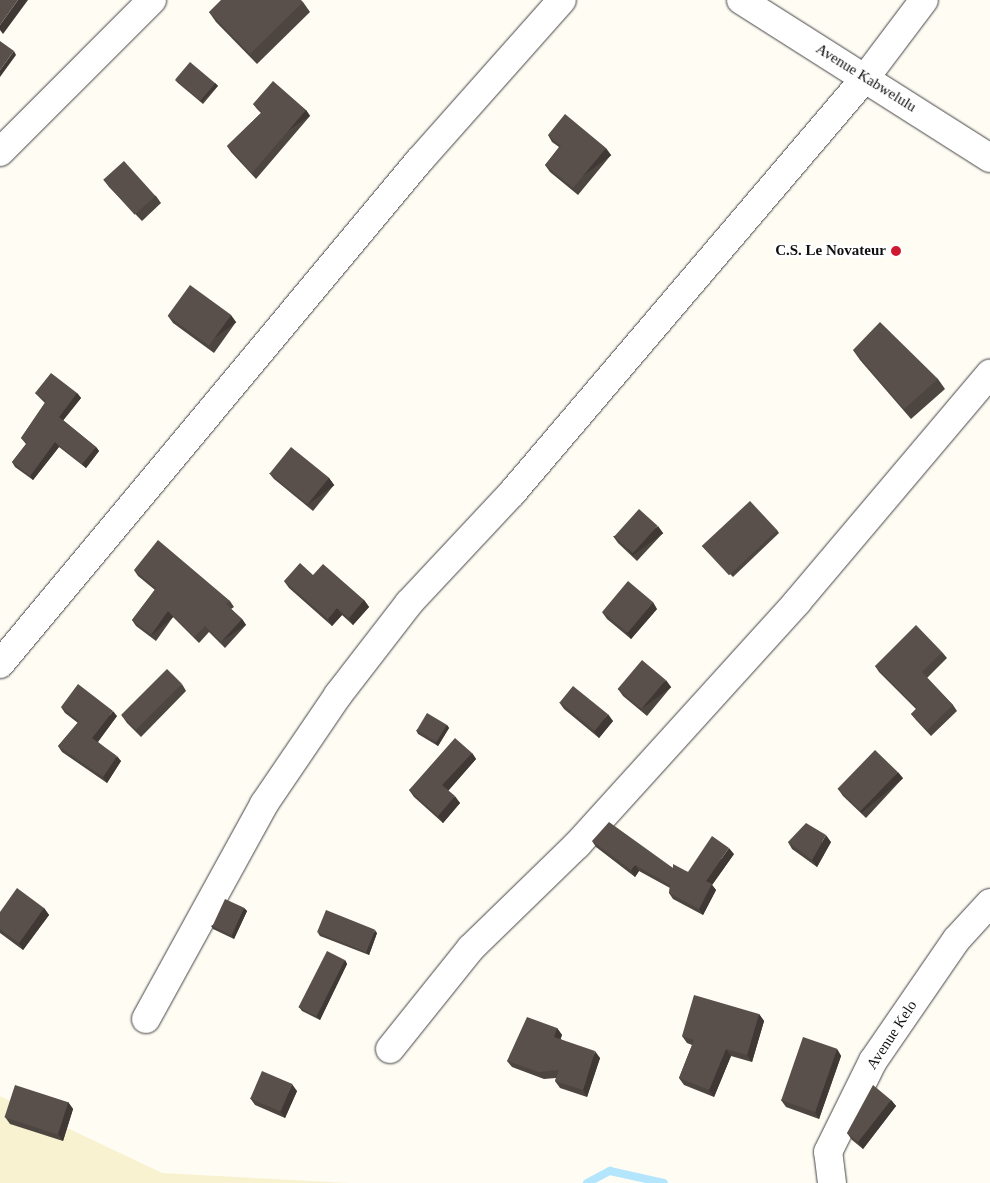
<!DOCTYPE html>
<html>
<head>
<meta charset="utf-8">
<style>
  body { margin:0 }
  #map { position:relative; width:990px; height:1183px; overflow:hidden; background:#fffcf4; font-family:"Times New Roman",serif }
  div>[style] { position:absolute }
  .farmland>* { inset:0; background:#f9f2d0 }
  .stream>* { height:8px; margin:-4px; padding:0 4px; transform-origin:4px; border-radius:4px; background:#b3e6fc }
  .roads { filter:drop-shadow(0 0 1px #434343) drop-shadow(0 0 1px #434343) }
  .minor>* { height:28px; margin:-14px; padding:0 14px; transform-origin:14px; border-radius:14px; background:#fff }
  .wall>* { inset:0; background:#4d4540 }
  .shaded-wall>* { inset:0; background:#3f3834; transform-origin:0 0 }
  .building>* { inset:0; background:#5a504b; transform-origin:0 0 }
  .dots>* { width:14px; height:14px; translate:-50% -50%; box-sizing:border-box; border:2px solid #fff; border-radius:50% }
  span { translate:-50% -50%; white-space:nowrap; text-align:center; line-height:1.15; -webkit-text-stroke:5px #fff; paint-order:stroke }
  .street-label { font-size:15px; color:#101010 }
  .poi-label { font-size:15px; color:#101010; font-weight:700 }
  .right { translate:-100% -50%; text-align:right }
</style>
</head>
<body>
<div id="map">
  <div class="farmland">
    <i style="clip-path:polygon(0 1096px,162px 1173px,350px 1183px,0 1183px)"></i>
  </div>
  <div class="stream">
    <i style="left:587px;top:1183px;width:26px;rotate:-28deg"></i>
    <i style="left:610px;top:1171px;width:55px;rotate:12.5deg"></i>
  </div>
  <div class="roads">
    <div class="minor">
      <i style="left:741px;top:0;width:295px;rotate:32.4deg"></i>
      <i style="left:0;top:152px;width:215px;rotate:-45deg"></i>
      <i style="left:0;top:664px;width:655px;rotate:-50.21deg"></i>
      <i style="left:419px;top:161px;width:215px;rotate:-48.4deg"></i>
      <i style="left:146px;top:1019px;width:245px;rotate:-61.2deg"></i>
      <i style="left:264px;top:804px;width:132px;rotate:-55.8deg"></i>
      <i style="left:338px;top:695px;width:116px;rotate:-52.3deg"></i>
      <i style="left:409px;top:603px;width:151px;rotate:-46.9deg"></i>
      <i style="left:512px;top:493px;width:546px;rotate:-49.6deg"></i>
      <i style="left:866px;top:77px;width:96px;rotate:-53deg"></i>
      <i style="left:390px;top:1049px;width:129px;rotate:-51.3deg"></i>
      <i style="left:471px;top:948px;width:148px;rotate:-44.2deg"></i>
      <i style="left:577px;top:845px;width:328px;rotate:-47.8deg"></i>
      <i style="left:797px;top:602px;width:299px;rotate:-49.8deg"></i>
      <i style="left:832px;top:1183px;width:31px;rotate:-97deg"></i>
      <i style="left:828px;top:1152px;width:102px;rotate:-63.7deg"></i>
      <i style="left:873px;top:1061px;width:148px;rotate:-55.5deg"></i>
      <i style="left:957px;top:939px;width:49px;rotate:-47.5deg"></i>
    </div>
  </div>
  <div class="wall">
    <i style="clip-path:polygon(303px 2px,310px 12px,257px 64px,216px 22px,209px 12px)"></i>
    <i style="clip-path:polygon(175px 80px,215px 83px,218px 86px,203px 104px,178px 83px)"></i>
    <i style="clip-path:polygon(253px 104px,306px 110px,310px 116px,256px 179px,231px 152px,227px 146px,261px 113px,257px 109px)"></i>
    <i style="clip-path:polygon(548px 135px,611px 155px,578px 195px,550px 172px,545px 165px,559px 147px,552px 142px)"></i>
    <i style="clip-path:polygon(104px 180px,156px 196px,161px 203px,142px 221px,109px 187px)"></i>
    <i style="clip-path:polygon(168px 316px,236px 322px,214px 353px,173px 323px)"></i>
    <i style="clip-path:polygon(853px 350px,938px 379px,945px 389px,911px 419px,860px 360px)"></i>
    <i style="clip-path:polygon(35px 393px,77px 393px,81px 398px,63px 420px,96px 447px,99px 451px,86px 468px,59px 447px,33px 480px,15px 467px,12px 462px,26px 444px,21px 438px,45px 403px)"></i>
    <i style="clip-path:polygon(269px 473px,329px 478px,334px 485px,313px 511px,274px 479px)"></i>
    <i style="clip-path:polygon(777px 530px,779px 533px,733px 577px,702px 546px)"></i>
    <i style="clip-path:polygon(663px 533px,637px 561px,618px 543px,613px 536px)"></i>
    <i style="clip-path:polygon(134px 570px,230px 601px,234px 607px,231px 609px,242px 619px,246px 625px,225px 648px,209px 632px,199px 643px,173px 617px,156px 641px,136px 626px,132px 620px,155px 590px,138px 576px)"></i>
    <i style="clip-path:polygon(313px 575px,364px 600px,369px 607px,353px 625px,342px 615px,332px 626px,289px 588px,284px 581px)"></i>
    <i style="clip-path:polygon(657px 609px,631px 639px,607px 619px,602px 612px)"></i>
    <i style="clip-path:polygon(942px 652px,947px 658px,927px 678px,953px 705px,957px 711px,931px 736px,916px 720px,911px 714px,916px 709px,879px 672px,875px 666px)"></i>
    <i style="clip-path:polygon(182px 684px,186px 691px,141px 737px,127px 723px,122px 716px)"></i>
    <i style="clip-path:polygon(671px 687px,647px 716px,623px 696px,618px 689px)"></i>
    <i style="clip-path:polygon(559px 702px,613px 721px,599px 738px,564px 709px)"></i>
    <i style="clip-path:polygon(61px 707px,117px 716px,98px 742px,121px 761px,107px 783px,62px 752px,58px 746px,78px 723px,65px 713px)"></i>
    <i style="clip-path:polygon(447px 725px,449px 728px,438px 746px,418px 734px,416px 730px)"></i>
    <i style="clip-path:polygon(472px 753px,476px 759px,448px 791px,460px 803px,443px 823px,414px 797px,409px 790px)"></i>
    <i style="clip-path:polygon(903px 778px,866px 818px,843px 796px,838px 789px)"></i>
    <i style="clip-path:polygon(592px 841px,673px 868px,688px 872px,734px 854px,712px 885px,716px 890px,703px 915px,673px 899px,669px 893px,670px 888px,639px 871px,635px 877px,596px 847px)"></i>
    <i style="clip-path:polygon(788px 842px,831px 842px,817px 867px,792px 849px)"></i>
    <i style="clip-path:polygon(44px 908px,49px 915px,23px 950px,0 933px,0 912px)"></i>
    <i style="clip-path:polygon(244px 908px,247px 911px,234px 939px,213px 929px,211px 926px)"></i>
    <i style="clip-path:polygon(318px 933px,377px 933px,369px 955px,320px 936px)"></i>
    <i style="clip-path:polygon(345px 960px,347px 964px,320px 1020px,302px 1011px,299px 1007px)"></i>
    <i style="clip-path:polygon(759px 1014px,764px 1021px,752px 1062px,731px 1056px,714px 1097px,684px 1085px,679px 1078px,692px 1045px,687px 1043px,682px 1036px)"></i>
    <i style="clip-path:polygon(557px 1028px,562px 1035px,560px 1039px,600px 1058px,587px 1097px,560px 1088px,555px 1081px,556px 1078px,544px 1079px,512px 1067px,507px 1061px)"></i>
    <i style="clip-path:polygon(837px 1049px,841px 1056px,819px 1119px,786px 1107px,781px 1100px)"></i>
    <i style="clip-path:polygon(297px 1091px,285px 1118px,255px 1105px,250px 1098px)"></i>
    <i style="clip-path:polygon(891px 1100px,896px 1106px,863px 1149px,852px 1140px,847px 1133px)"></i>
    <i style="clip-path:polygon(68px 1102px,73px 1109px,63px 1141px,10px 1124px,5px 1117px)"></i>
  </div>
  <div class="shaded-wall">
    <i style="clip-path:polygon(18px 0,28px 0,3px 34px,0 30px,0 25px)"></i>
    <i style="clip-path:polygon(14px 51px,16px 55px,0 77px,0 70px)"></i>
    <i style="left:215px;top:83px;width:4px;height:23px;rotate:45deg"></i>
    <i style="left:306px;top:110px;width:7px;height:83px;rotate:56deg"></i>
    <i style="left:606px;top:148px;width:9px;height:52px;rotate:54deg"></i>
    <i style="left:231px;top:315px;width:9px;height:38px;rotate:54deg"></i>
    <i style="clip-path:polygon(77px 393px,81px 398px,62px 422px,59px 417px)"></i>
    <i style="clip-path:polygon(55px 442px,59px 447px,33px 480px,30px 476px)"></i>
    <i style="clip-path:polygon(96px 447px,99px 451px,86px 468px,82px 464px)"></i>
    <i style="left:329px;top:478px;width:9px;height:33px;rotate:54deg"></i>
    <i style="left:658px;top:526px;width:9px;height:38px;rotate:54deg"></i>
    <i style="clip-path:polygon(364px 600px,369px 607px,353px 625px,349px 618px)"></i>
    <i style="clip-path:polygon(653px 602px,657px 609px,631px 639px,626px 632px)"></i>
    <i style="clip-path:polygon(337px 608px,342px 615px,332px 626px,328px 619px)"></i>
    <i style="left:168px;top:611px;width:8px;height:29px;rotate:50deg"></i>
    <i style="left:242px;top:619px;width:7px;height:31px;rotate:56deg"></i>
    <i style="left:666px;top:680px;width:9px;height:38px;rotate:54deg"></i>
    <i style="clip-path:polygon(113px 711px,117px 716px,96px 744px,92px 738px)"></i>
    <i style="clip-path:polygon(608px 714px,613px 721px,599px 738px,594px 731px)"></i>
    <i style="clip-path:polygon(447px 725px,449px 728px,438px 746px,435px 743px)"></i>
    <i style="clip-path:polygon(472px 753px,476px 759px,447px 792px,442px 785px)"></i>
    <i style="clip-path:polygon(117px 756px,121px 761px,107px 783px,103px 777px)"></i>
    <i style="left:898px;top:772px;width:8px;height:54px;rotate:50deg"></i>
    <i style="clip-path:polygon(455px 796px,460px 803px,443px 823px,438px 816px)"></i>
    <i style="clip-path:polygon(826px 835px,831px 842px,817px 867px,812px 860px)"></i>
    <i style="clip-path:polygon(729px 848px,734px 854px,712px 885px,716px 890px,703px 915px,699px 909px,706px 881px)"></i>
    <i style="clip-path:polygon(635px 865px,639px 871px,635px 877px,631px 870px)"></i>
    <i style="clip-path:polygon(44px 908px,49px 915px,23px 950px,19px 943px)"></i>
    <i style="clip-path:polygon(244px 908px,247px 911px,234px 939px,232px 936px)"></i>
    <i style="clip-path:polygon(375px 930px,377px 933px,369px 955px,366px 952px)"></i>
    <i style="clip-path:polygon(345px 960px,347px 964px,320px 1020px,317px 1016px)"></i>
    <i style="clip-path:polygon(759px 1014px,764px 1021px,752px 1062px,747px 1055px)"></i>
    <i style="clip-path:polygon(557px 1028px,562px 1035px,559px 1044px,554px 1037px)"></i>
    <i style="clip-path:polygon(726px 1049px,731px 1056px,714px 1097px,709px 1090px)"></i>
    <i style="clip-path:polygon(837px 1049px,841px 1056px,819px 1119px,815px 1112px)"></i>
    <i style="clip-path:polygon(595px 1051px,600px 1058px,587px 1097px,583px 1090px)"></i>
    <i style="clip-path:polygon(292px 1084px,297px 1091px,285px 1118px,280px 1111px)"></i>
    <i style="clip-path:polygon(891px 1100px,896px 1106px,863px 1149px,858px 1142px)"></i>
    <i style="clip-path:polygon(68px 1102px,73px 1109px,63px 1141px,58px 1134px)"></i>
  </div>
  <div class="building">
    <i style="clip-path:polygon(0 0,18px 0,0 25px)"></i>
    <i style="clip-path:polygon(221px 0,301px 0,303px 2px,250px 54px,209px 12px)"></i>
    <i style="clip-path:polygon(0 41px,14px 51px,0 70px)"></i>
    <i style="left:190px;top:62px;width:33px;height:23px;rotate:40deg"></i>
    <i style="clip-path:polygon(273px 81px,306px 110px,252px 173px,227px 146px,262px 112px,253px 104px)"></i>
    <i style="clip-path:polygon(565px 114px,606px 148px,573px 188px,545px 165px,561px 146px,548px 135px)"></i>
    <i style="left:124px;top:161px;width:47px;height:28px;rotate:48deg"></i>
    <i style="left:190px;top:285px;width:51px;height:38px;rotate:36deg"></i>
    <i style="clip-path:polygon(880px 322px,938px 379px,904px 409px,853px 350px)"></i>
    <i style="clip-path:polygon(51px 373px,77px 393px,59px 417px,96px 447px,82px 464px,55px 442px,30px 476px,12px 462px,27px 443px,21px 438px,46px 401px,35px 393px)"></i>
    <i style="left:291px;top:447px;width:49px;height:34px;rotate:39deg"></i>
    <i style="left:750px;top:501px;width:40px;height:66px;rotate:47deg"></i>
    <i style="left:639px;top:509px;width:25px;height:37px;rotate:42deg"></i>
    <i style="clip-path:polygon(158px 540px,230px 601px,226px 604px,242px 619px,221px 642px,205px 626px,194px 637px,168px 611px,151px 635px,132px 620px,156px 588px,134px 570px)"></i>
    <i style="clip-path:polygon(300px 563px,313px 575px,323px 564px,364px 600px,349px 618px,337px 608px,328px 619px,284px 581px)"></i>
    <i style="left:628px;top:581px;width:33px;height:40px;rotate:40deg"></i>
    <i style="clip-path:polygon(916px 625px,942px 652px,922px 672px,953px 705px,927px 730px,911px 714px,917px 708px,875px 666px)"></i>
    <i style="left:642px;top:660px;width:31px;height:38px;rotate:40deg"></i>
    <i style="left:167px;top:669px;width:21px;height:65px;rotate:45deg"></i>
    <i style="clip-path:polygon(78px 684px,113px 711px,92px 738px,117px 756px,103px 777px,58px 746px,79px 721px,61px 707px)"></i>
    <i style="left:573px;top:686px;width:45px;height:21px;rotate:39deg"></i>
    <i style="left:427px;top:713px;width:23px;height:20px;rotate:31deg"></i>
    <i style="clip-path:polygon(455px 738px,472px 753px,442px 785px,455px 796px,438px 816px,409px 790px)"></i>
    <i style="left:875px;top:750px;width:32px;height:54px;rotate:44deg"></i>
    <i style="clip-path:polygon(609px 822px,673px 868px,673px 864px,688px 872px,712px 836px,729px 848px,706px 881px,712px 884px,699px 909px,669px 893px,670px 885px,635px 865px,631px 870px,592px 841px)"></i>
    <i style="clip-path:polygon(806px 823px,826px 835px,812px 860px,788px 842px)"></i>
    <i style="clip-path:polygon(17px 888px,44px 908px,19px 943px,0 929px,0 912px)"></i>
    <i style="left:225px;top:899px;width:21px;height:30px;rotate:25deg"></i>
    <i style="left:326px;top:910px;width:53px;height:24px;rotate:22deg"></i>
    <i style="left:327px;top:951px;width:20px;height:63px;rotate:27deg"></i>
    <i style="clip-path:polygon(694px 995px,759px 1014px,747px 1055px,726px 1049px,709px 1090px,679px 1078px,694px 1040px,682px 1036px)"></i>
    <i style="clip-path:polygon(527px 1017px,557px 1028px,554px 1037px,595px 1051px,583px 1090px,555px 1081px,559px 1070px,539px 1072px,507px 1061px)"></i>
    <i style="left:803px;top:1037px;width:36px;height:67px;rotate:19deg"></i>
    <i style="left:262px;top:1071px;width:33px;height:30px;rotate:23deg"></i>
    <i style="left:15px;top:1085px;width:56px;height:34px;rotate:18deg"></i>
    <i style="clip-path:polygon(873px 1085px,891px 1100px,858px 1142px,847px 1133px)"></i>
  </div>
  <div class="dots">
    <i style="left:896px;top:251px;background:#cf1930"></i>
  </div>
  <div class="street-label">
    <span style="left:866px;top:78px;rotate:32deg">Avenue Kabwelulu</span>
    <span style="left:892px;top:1035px;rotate:-57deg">Avenue Kelo</span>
  </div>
  <div class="poi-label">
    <span class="right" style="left:886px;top:251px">C.S. Le Novateur</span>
  </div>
</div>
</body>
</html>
